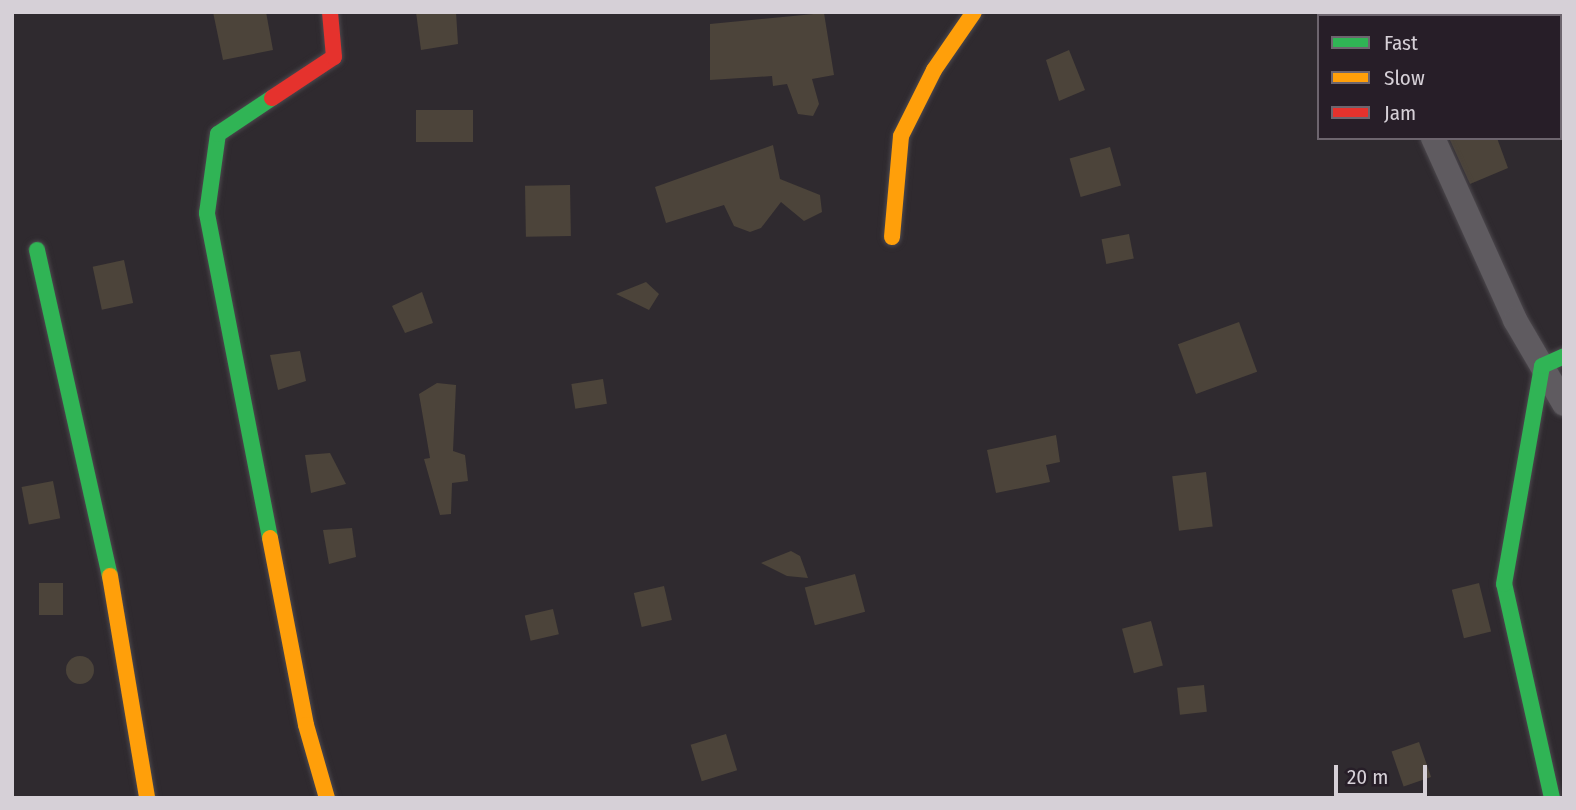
<!DOCTYPE html>
<html>
<head>
<meta charset="utf-8">
<style>
  body { margin:0 }
  #map { position:relative; width:1576px; height:810px; overflow:hidden; background:#2f2a2f; font-family:"Fira Sans Condensed",sans-serif }
  div>[style] { position:absolute }
  .building>* { inset:0; background:#4c443a; transform-origin:0 0 }
  .round { border-radius:50% }
  .roads { filter:drop-shadow(0 0 2px #4c484d) drop-shadow(0 0 2px #4c484d) }
  .street>* { height:24px; margin:-12px; padding:0 12px; transform-origin:12px; border-radius:12px; background:#5f5b60 }
  .fast>* { height:16px; margin:-8px; padding:0 8px; transform-origin:8px; border-radius:8px; background:#30b455 }
  .slow>* { height:16px; margin:-8px; padding:0 8px; transform-origin:8px; border-radius:8px; background:#ff9f0a }
  .jam>* { height:16px; margin:-8px; padding:0 8px; transform-origin:8px; border-radius:8px; background:#e5322d }
  span { translate:-50% -50%; white-space:nowrap; text-align:center; line-height:1.15; -webkit-text-stroke:6px #271e28; paint-order:stroke }
  .frame { position:absolute; inset:0; border:14px solid #d6d0d7; pointer-events:none }
  .legend { position:absolute; left:1317px; top:14px; width:245px; height:126px; box-sizing:border-box; background:#271e28; border:2px solid #6d656e; margin:0; padding:9px 12px; list-style:none; font-size:21px; color:#d6d0d7 }
  .legend li { display:flex; align-items:center; gap:14px; height:35px }
  .legend b { width:35px; border:2px solid #6d656e }
  .scale { position:absolute; left:1334px; top:765px; width:93px; height:32px; box-sizing:border-box; border:4px solid #d6d0d7; border-top:0; padding-left:9px; font-size:21px; line-height:24px; white-space:nowrap; color:#d6d0d7; -webkit-text-stroke:5px #271e28; paint-order:stroke }
</style>
</head>
<body>
<div id="map">
  <div class="building">
    <i style="clip-path:polygon(213px 12px,266px 12px,273px 50px,223px 60px)"></i>
    <i style="clip-path:polygon(416px 12px,456px 12px,458px 44px,421px 50px)"></i>
    <i style="clip-path:polygon(824px 13px,834px 75px,812px 79px,819px 104px,813px 116px,798px 114px,787px 84px,773px 86px,772px 76px,710px 80px,710px 24px)"></i>
    <i style="clip-path:polygon(1069px 50px,1085px 90px,1059px 101px,1046px 60px)"></i>
    <i style="left:473px;top:110px;width:32px;height:57px;rotate:90deg"></i>
    <i style="clip-path:polygon(1449px 138px,1497px 138px,1508px 168px,1470px 184px)"></i>
    <i style="clip-path:polygon(773px 145px,780px 179px,820px 195px,822px 212px,804px 221px,781px 202px,761px 228px,750px 232px,734px 226px,724px 205px,666px 223px,655px 187px)"></i>
    <i style="left:1110px;top:147px;width:40px;height:42px;rotate:74deg"></i>
    <i style="left:570px;top:185px;width:51px;height:45px;rotate:89deg"></i>
    <i style="left:1129px;top:234px;width:25px;height:28px;rotate:79deg"></i>
    <i style="left:124px;top:260px;width:44px;height:32px;rotate:78deg"></i>
    <i style="clip-path:polygon(646px 282px,659px 294px,649px 310px,616px 294px)"></i>
    <i style="clip-path:polygon(422px 292px,433px 323px,405px 333px,392px 306px)"></i>
    <i style="left:1239px;top:322px;width:53px;height:65px;rotate:70deg"></i>
    <i style="clip-path:polygon(300px 351px,306px 381px,278px 390px,270px 355px)"></i>
    <i style="left:603px;top:379px;width:25px;height:32px;rotate:81deg"></i>
    <i style="clip-path:polygon(437px 383px,456px 385px,453px 451px,465px 455px,468px 481px,452px 483px,451px 514px,440px 515px,424px 459px,430px 458px,419px 394px)"></i>
    <i style="clip-path:polygon(1056px 435px,1060px 462px,1046px 465px,1050px 482px,996px 493px,987px 450px)"></i>
    <i style="clip-path:polygon(330px 453px,346px 484px,311px 493px,305px 455px)"></i>
    <i style="left:1206px;top:472px;width:55px;height:34px;rotate:83deg"></i>
    <i style="left:53px;top:481px;width:38px;height:32px;rotate:79deg"></i>
    <i style="clip-path:polygon(352px 528px,356px 557px,329px 564px,323px 530px)"></i>
    <i style="clip-path:polygon(791px 551px,800px 556px,808px 578px,787px 576px,761px 563px)"></i>
    <i style="left:855px;top:574px;width:39px;height:52px;rotate:75deg"></i>
    <i style="left:39px;top:583px;width:24px;height:32px"></i>
    <i style="left:1479px;top:583px;width:50px;height:28px;rotate:76deg"></i>
    <i style="left:664px;top:586px;width:35px;height:31px;rotate:77deg"></i>
    <i style="left:553px;top:609px;width:26px;height:29px;rotate:77deg"></i>
    <i style="left:1151px;top:621px;width:46px;height:30px;rotate:75deg"></i>
    <i class="round" style="left:66px;top:656px;width:28px;height:28px"></i>
    <i style="left:1204px;top:685px;width:27px;height:27px;rotate:84deg"></i>
    <i style="left:726px;top:734px;width:38px;height:37px;rotate:73deg"></i>
    <i style="left:1419px;top:742px;width:37px;height:29px;rotate:71deg"></i>
  </div>
  <div class="roads">
    <div class="street">
      <i style="left:1376px;top:12px;width:4px;rotate:63deg"></i>
      <i style="left:1433px;top:138px;width:200px;rotate:65.7deg"></i>
      <i style="left:1515px;top:320px;width:97px;rotate:59.7deg"></i>
    </div>
    <div class="fast">
      <i style="left:37px;top:250px;width:334px;rotate:77.4deg"></i>
      <i style="left:270px;top:538px;width:331px;rotate:-101deg"></i>
      <i style="left:207px;top:213px;width:80px;rotate:-82.1deg"></i>
      <i style="left:218px;top:134px;width:65px;rotate:-33.7deg"></i>
      <i style="left:1552px;top:798px;width:219px;rotate:-102.6deg"></i>
      <i style="left:1504px;top:584px;width:221px;rotate:-80.1deg"></i>
      <i style="left:1542px;top:366px;width:24px;rotate:-24deg"></i>
    </div>
    <div class="slow">
      <i style="left:892px;top:237px;width:101px;rotate:-84.9deg"></i>
      <i style="left:901px;top:136px;width:74px;rotate:-63.4deg"></i>
      <i style="left:934px;top:70px;width:70px;rotate:-55.4deg"></i>
      <i style="left:270px;top:538px;width:190px;rotate:79.1deg"></i>
      <i style="left:306px;top:725px;width:76px;rotate:74deg"></i>
      <i style="left:110px;top:576px;width:225px;rotate:80.5deg"></i>
    </div>
    <div class="jam">
      <i style="left:272px;top:98px;width:74px;rotate:-33.5deg"></i>
      <i style="left:334px;top:57px;width:45px;rotate:-95.1deg"></i>
    </div>
  </div>
  <div class="frame"></div>
  <ul class="legend">
  <li><b style="height:9px;background:#30b455"></b>Fast</li>
  <li><b style="height:9px;background:#ff9f0a"></b>Slow</li>
  <li><b style="height:9px;background:#e5322d"></b>Jam</li>
  </ul>
  <div class="scale">20 m</div>
</div>
</body>
</html>
